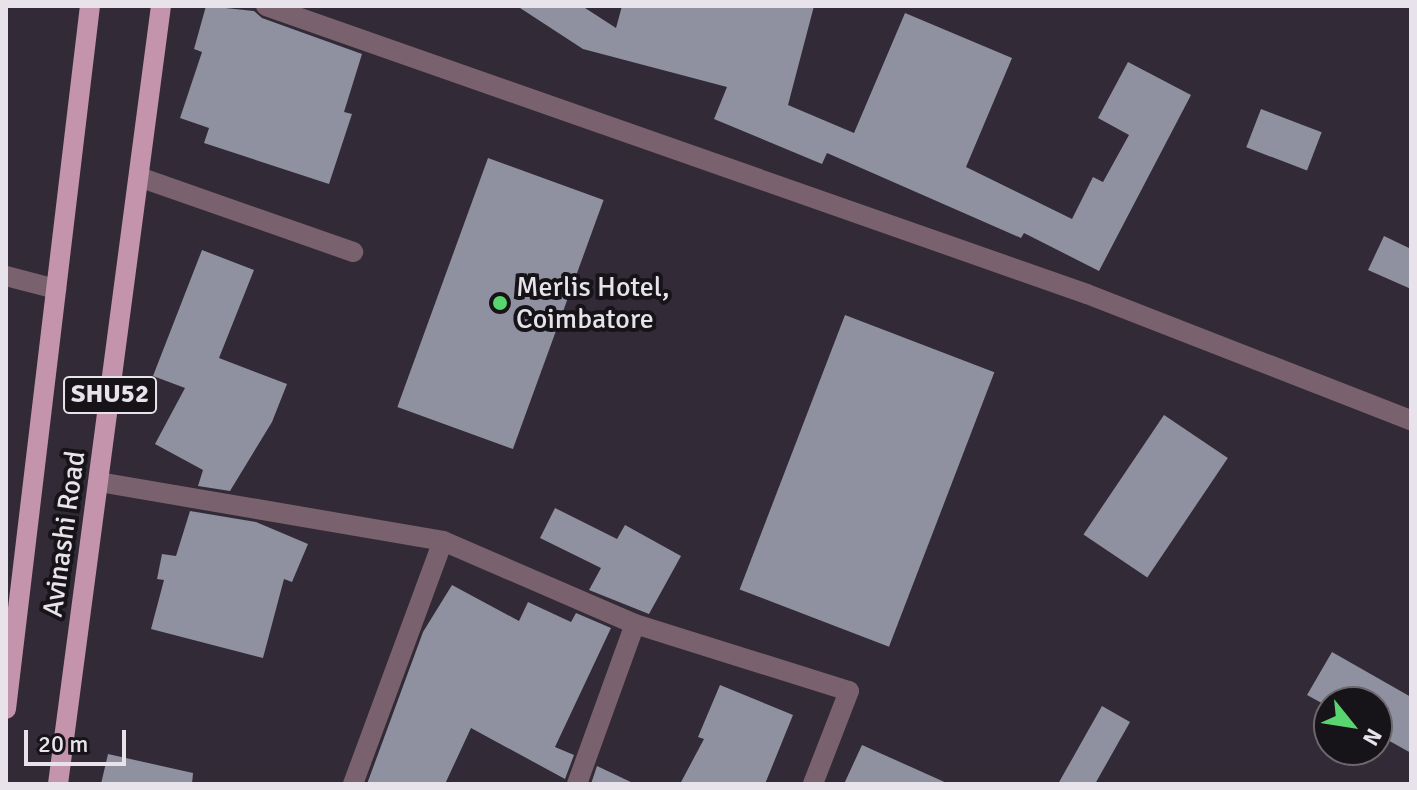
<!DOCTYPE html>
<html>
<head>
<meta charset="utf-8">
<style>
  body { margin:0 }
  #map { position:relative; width:1417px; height:790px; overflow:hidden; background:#322a36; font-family:Signika,sans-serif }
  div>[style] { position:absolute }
  .building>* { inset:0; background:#8f91a1; transform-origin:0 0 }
  .minor>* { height:20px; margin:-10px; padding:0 10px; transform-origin:10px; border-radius:10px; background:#79616d }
  .major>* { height:20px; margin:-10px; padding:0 10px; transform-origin:10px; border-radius:10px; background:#c493ac }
  .dots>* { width:22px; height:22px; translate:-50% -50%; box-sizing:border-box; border:4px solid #171419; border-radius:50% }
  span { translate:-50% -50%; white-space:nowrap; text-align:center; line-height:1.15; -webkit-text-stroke:8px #171419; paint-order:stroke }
  .shield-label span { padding:2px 6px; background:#171419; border:2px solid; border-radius:6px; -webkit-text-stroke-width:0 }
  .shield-label { font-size:26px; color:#e8e3eb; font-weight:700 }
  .poi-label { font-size:28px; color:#e8e3eb }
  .left { translate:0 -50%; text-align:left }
  .street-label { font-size:28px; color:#e8e3eb }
  .frame { position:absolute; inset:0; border:8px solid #e8e3eb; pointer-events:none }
  .north { position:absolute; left:1313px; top:686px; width:80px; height:80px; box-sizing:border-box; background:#171419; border:2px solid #6b676d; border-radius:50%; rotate:120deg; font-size:22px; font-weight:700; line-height:32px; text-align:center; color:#e8e3eb }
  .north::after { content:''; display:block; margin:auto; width:28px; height:36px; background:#59d56f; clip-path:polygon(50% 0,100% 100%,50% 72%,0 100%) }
  .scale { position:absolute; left:24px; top:730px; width:102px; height:36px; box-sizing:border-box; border:4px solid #e8e3eb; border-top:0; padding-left:10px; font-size:24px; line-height:28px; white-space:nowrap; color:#e8e3eb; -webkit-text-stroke:6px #171419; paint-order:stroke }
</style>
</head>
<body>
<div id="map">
  <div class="building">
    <i style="clip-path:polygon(206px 6px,254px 11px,262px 18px,362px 54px,344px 112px,352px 114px,329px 184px,204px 143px,209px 128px,180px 118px,202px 52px,194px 49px)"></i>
    <i style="clip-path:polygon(517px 6px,582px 6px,616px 28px,622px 6px,814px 6px,788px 105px,854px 133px,905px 13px,1012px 58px,966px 167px,1072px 219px,1093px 177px,1103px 182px,1129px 135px,1098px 118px,1128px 62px,1191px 95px,1099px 271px,1024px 233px,1021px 238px,827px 153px,822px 164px,714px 119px,727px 87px,583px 49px)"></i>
    <i style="left:1261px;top:109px;width:65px;height:41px;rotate:21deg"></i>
    <i style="left:488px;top:158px;width:123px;height:265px;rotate:20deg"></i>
    <i style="clip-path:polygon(1384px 236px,1411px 249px,1411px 289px,1368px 270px)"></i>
    <i style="clip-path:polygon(202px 250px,254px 270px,219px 358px,287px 384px,272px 422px,230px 491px,198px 486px,203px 470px,155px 444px,185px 388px,153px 376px)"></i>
    <i style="left:845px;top:315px;width:160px;height:294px;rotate:21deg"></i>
    <i style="left:1164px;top:415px;width:77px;height:144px;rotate:34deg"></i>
    <i style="clip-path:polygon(555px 508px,617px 539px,625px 525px,681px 556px,649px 614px,589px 590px,601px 568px,540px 538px)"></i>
    <i style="clip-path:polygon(190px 511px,256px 522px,308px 544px,292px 582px,284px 579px,263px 658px,151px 629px,164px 580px,157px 579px,162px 554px,176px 556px)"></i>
    <i style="clip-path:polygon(452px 585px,519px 621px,528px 602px,571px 622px,576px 613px,611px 628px,555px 747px,574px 755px,565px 779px,471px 728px,445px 784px,367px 784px,423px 632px)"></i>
    <i style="clip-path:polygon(1332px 652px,1411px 697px,1411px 753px,1377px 734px,1377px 702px,1329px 702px,1329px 707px,1307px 695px)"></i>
    <i style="clip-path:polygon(720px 685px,793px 715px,765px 784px,680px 784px,704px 739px,698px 737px)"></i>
    <i style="clip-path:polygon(1102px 706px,1130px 722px,1095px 784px,1058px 784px)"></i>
    <i style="clip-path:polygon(862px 745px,949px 784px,844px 784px)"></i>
    <i style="clip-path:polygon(108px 754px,193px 773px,192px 784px,101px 784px)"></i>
    <i style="clip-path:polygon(597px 766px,635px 784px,591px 784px)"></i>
  </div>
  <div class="minor">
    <i style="left:266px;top:6px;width:870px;rotate:19.33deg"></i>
    <i style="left:1087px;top:294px;width:348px;rotate:21.3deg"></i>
    <i style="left:139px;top:177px;width:227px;rotate:19.3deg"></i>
    <i style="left:6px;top:276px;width:52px;rotate:14.6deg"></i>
    <i style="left:99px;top:482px;width:349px;rotate:9.7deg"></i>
    <i style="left:443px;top:541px;width:209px;rotate:23.4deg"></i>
    <i style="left:635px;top:624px;width:224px;rotate:17.4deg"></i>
    <i style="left:849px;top:691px;width:100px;rotate:111.2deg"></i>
    <i style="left:353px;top:784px;width:259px;rotate:-69.7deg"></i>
    <i style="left:577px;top:784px;width:170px;rotate:-70.1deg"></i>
  </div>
  <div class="major">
    <i style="left:6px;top:709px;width:708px;rotate:-83.19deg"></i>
    <i style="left:58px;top:784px;width:785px;rotate:-82.46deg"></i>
  </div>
  <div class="dots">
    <i style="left:500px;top:303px;background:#59d56f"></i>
  </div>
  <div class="shield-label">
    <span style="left:110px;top:395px">SHU52</span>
  </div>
  <div class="poi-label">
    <span class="left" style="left:516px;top:303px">Merlis Hotel,<br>Coimbatore</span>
  </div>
  <div class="street-label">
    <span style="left:64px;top:534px;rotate:-82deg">Avinashi Road</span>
  </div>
  <div class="frame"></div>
  <div class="north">N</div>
  <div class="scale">20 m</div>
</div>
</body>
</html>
